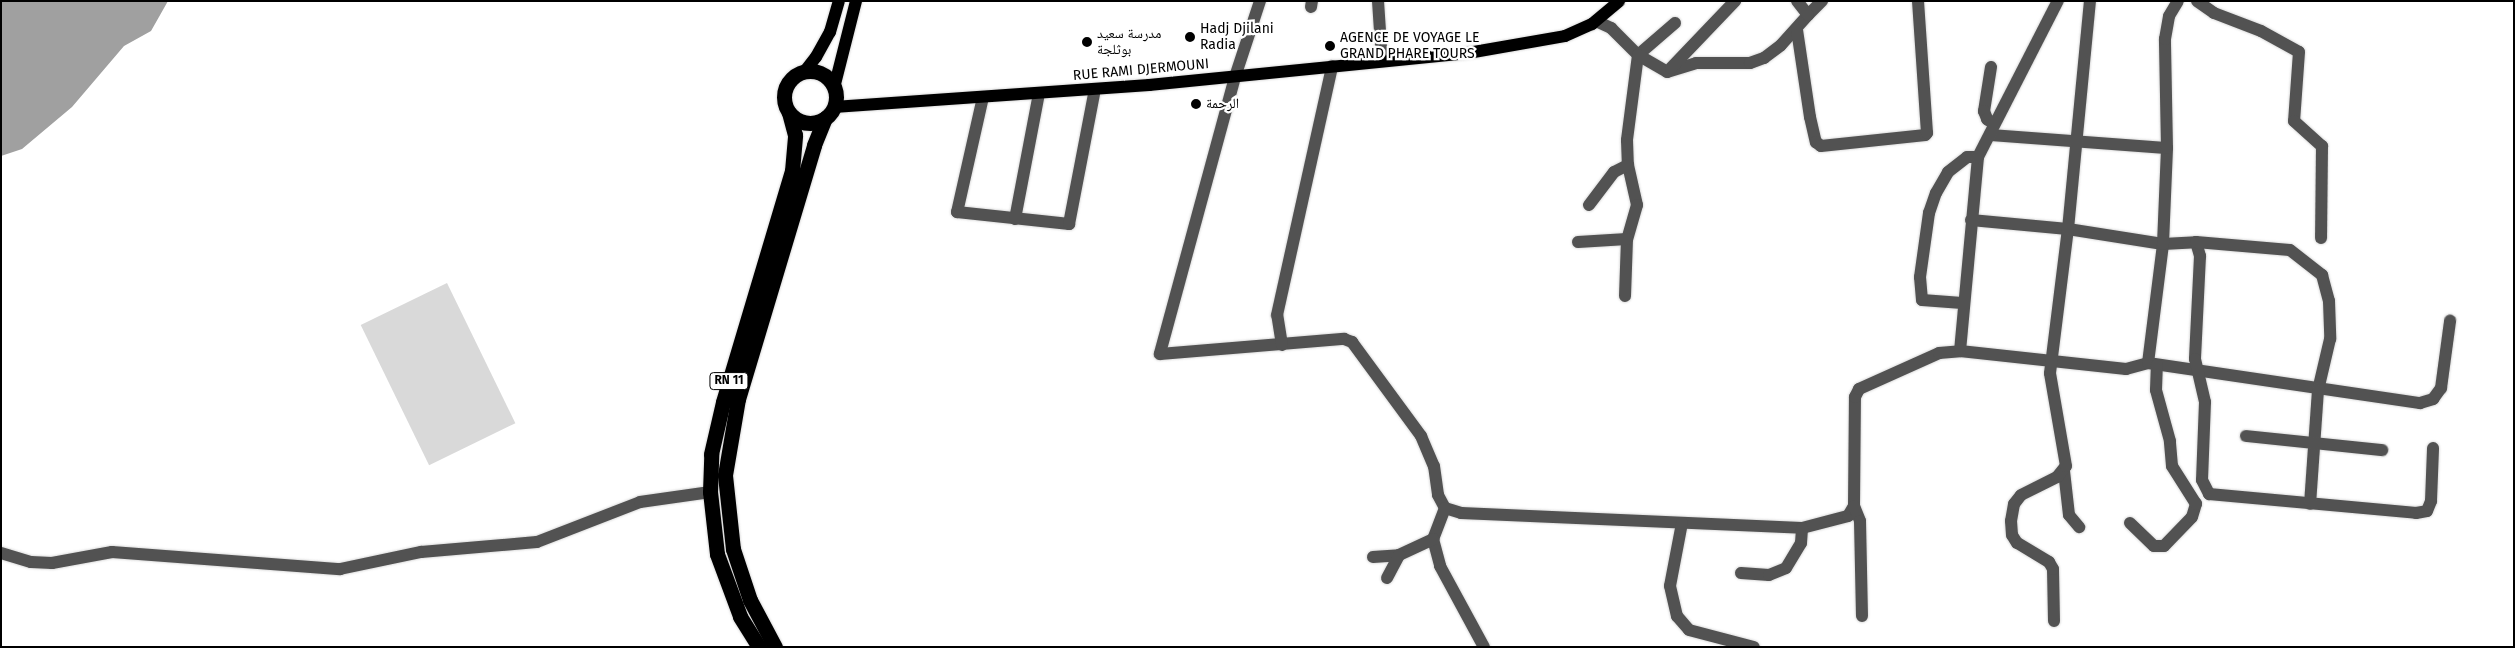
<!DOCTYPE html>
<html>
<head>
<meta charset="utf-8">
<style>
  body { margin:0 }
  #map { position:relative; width:2515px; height:648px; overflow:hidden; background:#fff; font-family:"Fira Sans","Noto Naskh Arabic",sans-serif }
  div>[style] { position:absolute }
  .green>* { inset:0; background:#d9d9d9; transform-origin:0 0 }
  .water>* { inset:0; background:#a0a0a0 }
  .roads { filter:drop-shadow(0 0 1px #dbdbdb) drop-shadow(0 0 1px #dbdbdb) }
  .minor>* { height:12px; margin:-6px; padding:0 6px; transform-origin:6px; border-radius:6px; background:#525252 }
  .major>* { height:12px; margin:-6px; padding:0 6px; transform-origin:6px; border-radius:6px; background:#000 }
  .highway>* { height:15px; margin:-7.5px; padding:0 7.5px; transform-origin:7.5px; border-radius:7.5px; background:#000 }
  .highway>.ring { margin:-7.5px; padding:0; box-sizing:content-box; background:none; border:15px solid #000; border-radius:50% }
  .dots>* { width:14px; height:14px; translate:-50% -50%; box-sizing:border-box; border:2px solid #fff; border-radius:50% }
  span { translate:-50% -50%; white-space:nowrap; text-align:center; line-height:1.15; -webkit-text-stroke:4.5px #fff; paint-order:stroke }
  .shield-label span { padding:1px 4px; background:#fff; border:1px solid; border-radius:4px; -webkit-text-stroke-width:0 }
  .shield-label { font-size:12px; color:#000; font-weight:700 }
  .poi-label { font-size:14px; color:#000 }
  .left { translate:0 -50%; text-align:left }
  .street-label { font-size:14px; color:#000 }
  .frame { position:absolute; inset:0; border:2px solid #000; pointer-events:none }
</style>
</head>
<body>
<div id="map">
  <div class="green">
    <i style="left:447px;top:283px;width:156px;height:96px;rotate:64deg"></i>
  </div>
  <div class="water">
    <i style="clip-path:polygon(1px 1px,168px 1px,151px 31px,124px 46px,72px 107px,22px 149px,1px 156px)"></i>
  </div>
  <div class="roads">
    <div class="minor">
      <i style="left:1260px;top:1px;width:80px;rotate:108.2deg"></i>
      <i style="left:1235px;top:77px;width:287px;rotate:105.2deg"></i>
      <i style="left:1160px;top:354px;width:185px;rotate:-4.7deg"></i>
      <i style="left:1344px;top:339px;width:9px;rotate:21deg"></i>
      <i style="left:1352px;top:342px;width:117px;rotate:53.7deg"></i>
      <i style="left:1421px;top:436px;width:33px;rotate:67deg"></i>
      <i style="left:1434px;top:466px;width:29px;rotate:82deg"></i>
      <i style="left:1438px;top:495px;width:15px;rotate:62deg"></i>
      <i style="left:1445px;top:508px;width:17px;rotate:17deg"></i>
      <i style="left:1461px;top:513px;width:341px;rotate:2.5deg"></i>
      <i style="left:1802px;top:528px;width:48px;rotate:-14.6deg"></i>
      <i style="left:1848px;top:516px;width:12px;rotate:-59deg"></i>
      <i style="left:1854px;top:506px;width:109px;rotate:-89.5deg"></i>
      <i style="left:1855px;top:397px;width:9px;rotate:-63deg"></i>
      <i style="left:1859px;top:389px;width:88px;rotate:-24.2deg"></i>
      <i style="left:1939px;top:353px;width:21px;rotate:-5deg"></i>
      <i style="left:1960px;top:351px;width:167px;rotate:6.2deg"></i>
      <i style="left:2126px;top:369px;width:23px;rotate:-15deg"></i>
      <i style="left:2148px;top:363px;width:275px;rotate:8.4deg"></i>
      <i style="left:2420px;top:403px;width:14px;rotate:-17deg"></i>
      <i style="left:2433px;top:399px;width:14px;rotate:-54deg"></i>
      <i style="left:2441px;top:388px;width:68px;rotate:-82.3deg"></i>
      <i style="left:1378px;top:1px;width:60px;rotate:86.2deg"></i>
      <i style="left:2197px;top:1px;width:21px;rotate:35deg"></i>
      <i style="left:2214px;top:13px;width:50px;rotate:21deg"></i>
      <i style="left:2261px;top:31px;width:43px;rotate:28.9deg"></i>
      <i style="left:2299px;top:52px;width:69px;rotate:94.1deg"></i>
      <i style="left:2294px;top:121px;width:38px;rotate:42deg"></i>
      <i style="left:2322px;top:146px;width:92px;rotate:90.6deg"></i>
      <i style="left:1311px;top:7px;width:6px;rotate:-81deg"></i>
      <i style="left:1808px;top:15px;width:20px;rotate:-45deg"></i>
      <i style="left:1596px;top:21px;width:17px;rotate:25deg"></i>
      <i style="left:1611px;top:28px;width:38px;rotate:45deg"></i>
      <i style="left:1638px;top:55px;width:86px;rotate:97.4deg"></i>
      <i style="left:1627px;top:140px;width:25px;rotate:88deg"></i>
      <i style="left:1628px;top:165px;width:41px;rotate:77.3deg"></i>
      <i style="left:1637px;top:205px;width:35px;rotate:106deg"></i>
      <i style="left:1627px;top:239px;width:57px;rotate:92deg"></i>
      <i style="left:1675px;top:23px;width:49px;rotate:139.1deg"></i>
      <i style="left:1638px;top:55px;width:34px;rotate:30deg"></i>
      <i style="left:1667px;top:72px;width:30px;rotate:-17deg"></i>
      <i style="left:1696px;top:63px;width:54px"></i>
      <i style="left:1750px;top:63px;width:15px;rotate:-20deg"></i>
      <i style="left:1764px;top:58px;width:21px;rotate:-37deg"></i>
      <i style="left:1781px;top:45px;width:40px;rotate:-48deg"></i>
      <i style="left:1808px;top:15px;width:18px;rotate:-128deg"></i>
      <i style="left:1797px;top:30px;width:88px;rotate:81.5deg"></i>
      <i style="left:1810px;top:117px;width:26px;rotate:77deg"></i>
      <i style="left:1816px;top:142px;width:6px;rotate:39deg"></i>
      <i style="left:1821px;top:146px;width:105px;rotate:-6deg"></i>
      <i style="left:1925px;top:135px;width:3px;rotate:-45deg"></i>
      <i style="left:1927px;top:133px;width:132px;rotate:-93.9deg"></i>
      <i style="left:1991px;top:67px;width:45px;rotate:99deg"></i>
      <i style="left:1984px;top:111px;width:9px;rotate:69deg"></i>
      <i style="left:1987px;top:119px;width:7px;rotate:34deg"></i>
      <i style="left:1671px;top:68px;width:93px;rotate:-46.3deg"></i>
      <i style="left:983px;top:97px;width:118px;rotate:102.7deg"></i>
      <i style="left:957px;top:212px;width:113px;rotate:6.1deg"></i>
      <i style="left:1069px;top:224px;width:137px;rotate:-79.1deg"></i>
      <i style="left:1990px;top:135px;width:177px;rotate:4.2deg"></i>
      <i style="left:1589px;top:205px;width:41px;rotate:-52.9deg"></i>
      <i style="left:1614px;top:172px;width:16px;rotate:-27deg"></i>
      <i style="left:1015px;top:219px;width:128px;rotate:-79.2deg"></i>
      <i style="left:1971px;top:220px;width:97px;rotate:5.3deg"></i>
      <i style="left:2068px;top:229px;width:96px;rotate:9deg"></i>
      <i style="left:2163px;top:244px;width:33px;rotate:-3deg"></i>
      <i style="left:2196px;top:242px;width:15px;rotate:74deg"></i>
      <i style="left:2200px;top:256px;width:103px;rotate:92.8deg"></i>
      <i style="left:2195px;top:359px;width:44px;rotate:76.9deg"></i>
      <i style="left:2205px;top:402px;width:78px;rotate:92.2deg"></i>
      <i style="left:2202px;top:480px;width:16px;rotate:63deg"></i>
      <i style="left:2209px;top:494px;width:208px;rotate:5.2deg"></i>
      <i style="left:2416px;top:513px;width:11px;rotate:-10deg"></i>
      <i style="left:2427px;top:511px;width:11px;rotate:-68deg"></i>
      <i style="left:2431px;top:501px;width:53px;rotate:-87.8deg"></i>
      <i style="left:1578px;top:242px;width:49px;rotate:-3.5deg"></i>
      <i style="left:2196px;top:242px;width:94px;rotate:4.9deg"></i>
      <i style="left:2290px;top:250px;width:41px;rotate:38deg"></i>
      <i style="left:2322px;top:275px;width:27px;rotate:75deg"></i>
      <i style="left:2329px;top:301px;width:38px;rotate:88deg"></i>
      <i style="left:2330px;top:339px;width:52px;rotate:103.2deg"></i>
      <i style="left:2318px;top:390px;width:114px;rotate:94deg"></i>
      <i style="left:1962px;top:303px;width:40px;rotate:-175.7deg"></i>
      <i style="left:1922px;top:300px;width:23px;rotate:-95deg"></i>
      <i style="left:1920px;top:277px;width:65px;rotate:-82deg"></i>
      <i style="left:1929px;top:213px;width:21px;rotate:-71deg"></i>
      <i style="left:1936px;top:193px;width:24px;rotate:-60deg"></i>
      <i style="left:1948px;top:172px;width:24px;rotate:-38deg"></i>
      <i style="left:1967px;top:157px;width:11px"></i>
      <i style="left:1282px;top:345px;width:30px;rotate:-99deg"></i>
      <i style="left:1277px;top:315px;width:255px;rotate:-77.5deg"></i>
      <i style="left:1960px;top:351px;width:195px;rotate:-84.7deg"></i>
      <i style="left:1978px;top:157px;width:175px;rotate:-62.9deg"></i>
      <i style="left:2148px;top:363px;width:120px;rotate:-82.8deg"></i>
      <i style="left:2163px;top:244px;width:96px;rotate:-87.6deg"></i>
      <i style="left:2167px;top:148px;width:109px;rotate:-91.1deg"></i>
      <i style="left:2165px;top:39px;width:23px;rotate:-80deg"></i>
      <i style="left:2169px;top:16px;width:17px;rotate:-59deg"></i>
      <i style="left:2246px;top:436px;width:137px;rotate:5.9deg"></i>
      <i style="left:2064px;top:471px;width:44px;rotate:83.5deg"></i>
      <i style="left:2069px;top:515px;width:16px;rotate:50deg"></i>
      <i style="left:1854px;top:506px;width:16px;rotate:68deg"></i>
      <i style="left:1860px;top:521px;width:95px;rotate:88.8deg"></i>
      <i style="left:1445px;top:508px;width:33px;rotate:111deg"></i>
      <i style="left:1433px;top:539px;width:28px;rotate:75deg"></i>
      <i style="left:1440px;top:566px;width:92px;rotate:61.5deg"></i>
      <i style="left:1682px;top:523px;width:64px;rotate:100.8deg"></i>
      <i style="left:1670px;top:586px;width:31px;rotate:77deg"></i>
      <i style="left:1677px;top:616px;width:18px;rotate:49deg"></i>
      <i style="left:1689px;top:630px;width:67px;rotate:14.7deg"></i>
      <i style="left:2130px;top:523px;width:33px;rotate:44deg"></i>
      <i style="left:2154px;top:546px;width:10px"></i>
      <i style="left:2164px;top:546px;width:40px;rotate:-46deg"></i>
      <i style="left:2192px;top:517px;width:14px;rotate:-73deg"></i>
      <i style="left:2196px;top:504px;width:45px;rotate:-122.3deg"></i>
      <i style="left:2172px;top:466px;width:25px;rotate:-95deg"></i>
      <i style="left:2170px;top:441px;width:53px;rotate:-105.4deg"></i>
      <i style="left:2156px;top:390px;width:25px;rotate:-88deg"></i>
      <i style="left:1px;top:553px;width:31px;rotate:17deg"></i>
      <i style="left:31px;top:562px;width:21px;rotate:3deg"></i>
      <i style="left:52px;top:563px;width:61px;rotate:-10.4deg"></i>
      <i style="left:112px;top:552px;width:229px;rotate:4.3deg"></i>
      <i style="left:340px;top:569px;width:83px;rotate:-11.9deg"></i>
      <i style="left:421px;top:552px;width:116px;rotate:-4.9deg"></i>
      <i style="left:537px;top:542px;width:110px;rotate:-21.2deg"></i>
      <i style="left:640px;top:502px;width:71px;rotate:-8.1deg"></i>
      <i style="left:1373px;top:557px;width:26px;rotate:-4deg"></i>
      <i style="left:1399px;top:555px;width:38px;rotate:-25deg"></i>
      <i style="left:1741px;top:573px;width:28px;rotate:4deg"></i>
      <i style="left:1769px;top:575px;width:18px;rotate:-22deg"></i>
      <i style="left:1786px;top:568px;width:29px;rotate:-59deg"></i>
      <i style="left:1801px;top:543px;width:15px;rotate:-86deg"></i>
      <i style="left:1387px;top:578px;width:26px;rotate:-62deg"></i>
      <i style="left:2054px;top:621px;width:52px;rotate:-91.1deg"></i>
      <i style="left:2053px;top:569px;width:8px;rotate:-120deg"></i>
      <i style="left:2049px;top:562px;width:37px;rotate:-149deg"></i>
      <i style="left:2017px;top:543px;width:9px;rotate:-122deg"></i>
      <i style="left:2012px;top:535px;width:14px;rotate:-94deg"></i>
      <i style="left:2011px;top:521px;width:17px;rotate:-80deg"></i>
      <i style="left:2014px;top:504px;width:11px;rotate:-52deg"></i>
      <i style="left:2021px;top:495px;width:40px;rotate:-26.6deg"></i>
      <i style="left:2057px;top:477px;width:14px;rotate:-51deg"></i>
      <i style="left:2066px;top:466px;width:94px;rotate:-99.8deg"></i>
      <i style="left:2050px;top:373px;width:145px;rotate:-82.9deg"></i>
      <i style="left:2068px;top:229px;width:229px;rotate:-84.5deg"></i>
    </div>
    <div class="major">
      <i style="left:805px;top:71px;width:18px;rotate:-52deg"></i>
      <i style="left:816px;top:57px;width:29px;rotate:-61deg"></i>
      <i style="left:830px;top:32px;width:32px;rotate:-74deg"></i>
      <i style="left:834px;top:88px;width:90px;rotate:-75.8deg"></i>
      <i style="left:834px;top:107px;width:316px;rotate:-4deg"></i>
      <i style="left:1149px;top:85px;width:321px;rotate:-5.7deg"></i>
      <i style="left:1468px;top:53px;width:98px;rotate:-9.9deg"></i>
      <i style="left:1565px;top:36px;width:30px;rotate:-24deg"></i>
      <i style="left:1592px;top:24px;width:35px;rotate:-40deg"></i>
    </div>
    <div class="highway">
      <i class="ring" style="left:784px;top:71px;width:37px;height:37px"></i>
      <i style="left:759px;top:647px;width:36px;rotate:-122deg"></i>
      <i style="left:740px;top:616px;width:66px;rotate:-110.4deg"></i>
      <i style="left:717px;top:554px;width:62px;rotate:-96.4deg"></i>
      <i style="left:710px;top:492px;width:38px;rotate:-88deg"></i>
      <i style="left:711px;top:454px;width:53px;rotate:-77deg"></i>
      <i style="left:723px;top:402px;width:241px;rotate:-73.4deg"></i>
      <i style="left:792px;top:171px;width:36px;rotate:-85deg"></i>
      <i style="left:795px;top:135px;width:23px;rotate:-105deg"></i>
      <i style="left:775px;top:647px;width:53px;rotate:-118deg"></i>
      <i style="left:750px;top:600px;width:54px;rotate:-108.4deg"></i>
      <i style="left:733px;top:549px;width:74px;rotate:-96.2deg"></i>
      <i style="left:725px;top:475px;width:77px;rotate:-80.3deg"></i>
      <i style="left:738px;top:399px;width:265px;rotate:-73.3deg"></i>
      <i style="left:814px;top:145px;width:29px;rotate:-68deg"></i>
    </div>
  </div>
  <div class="dots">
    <i style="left:1190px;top:37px;background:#000"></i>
    <i style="left:1087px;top:42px;background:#000"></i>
    <i style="left:1330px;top:46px;background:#000"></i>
    <i style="left:1196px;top:104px;background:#000"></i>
  </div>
  <div class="shield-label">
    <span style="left:729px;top:381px">RN 11</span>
  </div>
  <div class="poi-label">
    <span class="left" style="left:1200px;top:37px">Hadj Djilani<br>Radia</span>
    <span class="left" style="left:1097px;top:42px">مدرسة سعيد<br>بوثلجة</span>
    <span class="left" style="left:1340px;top:46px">AGENCE DE VOYAGE LE<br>GRAND PHARE TOURS</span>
    <span class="left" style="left:1206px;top:104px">الرحمة</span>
  </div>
  <div class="street-label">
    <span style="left:1141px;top:70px;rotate:-5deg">RUE RAMI DJERMOUNI</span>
  </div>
  <div class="frame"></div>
</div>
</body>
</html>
